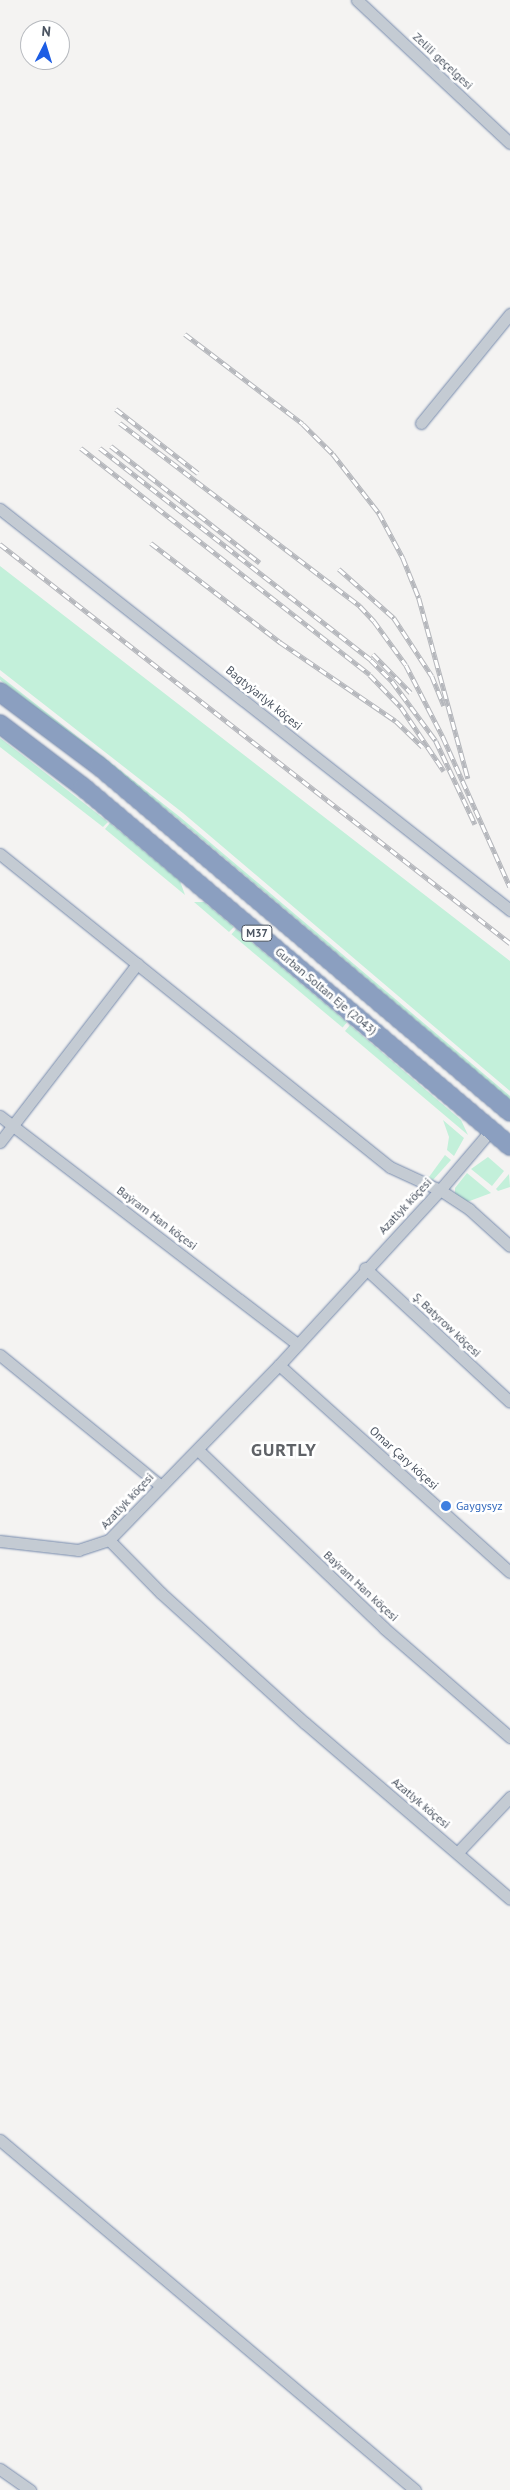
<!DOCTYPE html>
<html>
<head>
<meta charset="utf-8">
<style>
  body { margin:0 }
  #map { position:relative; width:510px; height:2490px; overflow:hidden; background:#f4f3f2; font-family:"PT Sans",sans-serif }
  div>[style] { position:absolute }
  .green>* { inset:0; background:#c3f0da; transform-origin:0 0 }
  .roads { filter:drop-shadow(0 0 1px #768aac) drop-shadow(0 0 1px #768aac) }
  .minor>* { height:11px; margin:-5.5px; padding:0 5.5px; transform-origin:5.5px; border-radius:5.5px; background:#c4cbd3 }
  .highway>* { height:18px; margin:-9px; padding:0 9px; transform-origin:9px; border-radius:9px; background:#8b9fc0 }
  .rail>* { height:4.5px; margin-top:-2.25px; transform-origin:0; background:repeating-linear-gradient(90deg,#fff 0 8px,#b5b7bc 0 16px); box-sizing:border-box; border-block:1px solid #b5b7bc }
  .dots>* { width:14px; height:14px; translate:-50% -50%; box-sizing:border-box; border:2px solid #fff; border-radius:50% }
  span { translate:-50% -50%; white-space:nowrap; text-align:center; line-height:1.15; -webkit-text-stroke:5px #fff; paint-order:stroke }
  .shield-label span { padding:1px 4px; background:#fff; border:1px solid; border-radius:4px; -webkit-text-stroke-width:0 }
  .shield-label { font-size:11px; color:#4a5360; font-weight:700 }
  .street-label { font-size:12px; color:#4a5360 }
  .shop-label { font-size:12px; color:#366cbe }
  .left { translate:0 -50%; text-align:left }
  .district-label { font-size:18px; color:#5f6267; font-weight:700; letter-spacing:1px }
  .north { position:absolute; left:20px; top:20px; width:50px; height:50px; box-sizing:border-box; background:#fff; border:1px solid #b7babf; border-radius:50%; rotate:5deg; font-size:14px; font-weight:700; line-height:20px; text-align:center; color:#4a5360 }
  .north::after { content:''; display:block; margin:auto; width:18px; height:22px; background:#1d5de4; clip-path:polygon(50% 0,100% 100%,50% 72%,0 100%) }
</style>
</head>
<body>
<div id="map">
  <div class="green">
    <i style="clip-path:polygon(0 566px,510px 961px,510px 1091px,183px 813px,0 670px)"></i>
    <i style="clip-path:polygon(0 676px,180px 817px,510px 1096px,510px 1100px,178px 819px,0 680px)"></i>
    <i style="clip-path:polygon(0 738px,25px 757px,108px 822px,103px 827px,0 747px)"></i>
    <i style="clip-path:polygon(110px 823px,180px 881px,185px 895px,105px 829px)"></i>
    <i style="clip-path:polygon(194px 902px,204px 902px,234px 927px,229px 932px)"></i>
    <i style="left:236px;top:929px;width:145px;height:7px;rotate:40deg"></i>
    <i style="clip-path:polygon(350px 1025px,461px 1120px,468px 1135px,345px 1031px)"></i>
    <i style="clip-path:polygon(443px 1120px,464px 1138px,454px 1156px,447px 1150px,449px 1137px)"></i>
    <i style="clip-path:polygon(445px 1155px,451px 1160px,433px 1180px,429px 1177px)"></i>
    <i style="clip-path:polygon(488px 1157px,504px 1171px,492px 1186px,471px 1169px)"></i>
    <i style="clip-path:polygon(467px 1173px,491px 1193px,467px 1202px,455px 1194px,455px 1188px)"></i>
    <i style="clip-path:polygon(509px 1174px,510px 1187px,498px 1191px,496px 1189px)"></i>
  </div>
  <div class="roads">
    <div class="minor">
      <i style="left:357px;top:0;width:209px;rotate:43.1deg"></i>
      <i style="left:421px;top:423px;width:141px;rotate:-50.8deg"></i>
      <i style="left:0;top:509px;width:649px;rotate:38.18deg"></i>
      <i style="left:0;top:854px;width:500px;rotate:38.75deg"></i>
      <i style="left:390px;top:1167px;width:55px;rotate:24.7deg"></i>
      <i style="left:440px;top:1190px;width:35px;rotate:33deg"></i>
      <i style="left:469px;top:1209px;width:55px;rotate:42.1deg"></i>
      <i style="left:0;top:1116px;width:374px;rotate:37.5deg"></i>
      <i style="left:491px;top:1130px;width:79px;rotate:130.4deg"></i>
      <i style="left:440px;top:1190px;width:238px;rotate:132.6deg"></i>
      <i style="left:279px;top:1365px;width:244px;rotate:134.2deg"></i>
      <i style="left:109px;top:1540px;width:74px;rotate:45.5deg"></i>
      <i style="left:161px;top:1593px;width:194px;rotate:42.1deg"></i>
      <i style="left:305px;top:1723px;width:270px;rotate:40.6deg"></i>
      <i style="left:0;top:1142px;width:225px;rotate:-52.4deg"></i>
      <i style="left:365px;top:1268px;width:197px;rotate:42.7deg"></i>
      <i style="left:0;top:1355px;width:206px;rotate:39.1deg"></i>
      <i style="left:279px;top:1365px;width:310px;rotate:41.9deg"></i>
      <i style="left:198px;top:1450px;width:257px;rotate:43.7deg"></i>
      <i style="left:384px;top:1628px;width:167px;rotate:40.9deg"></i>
      <i style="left:0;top:1541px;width:79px;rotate:6.6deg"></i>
      <i style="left:78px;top:1550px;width:33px;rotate:-18deg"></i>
      <i style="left:458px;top:1852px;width:76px;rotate:-46.6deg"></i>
      <i style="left:0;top:2140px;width:543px;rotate:40.14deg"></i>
      <i style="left:0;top:2469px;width:37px;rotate:35deg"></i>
    </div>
    <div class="highway">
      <i style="left:0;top:692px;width:124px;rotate:36.8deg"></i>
      <i style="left:99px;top:766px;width:537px;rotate:40.09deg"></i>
      <i style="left:0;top:724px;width:104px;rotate:37.2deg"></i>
      <i style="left:83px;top:787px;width:558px;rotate:40.06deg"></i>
    </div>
  </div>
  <div class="rail">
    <i style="left:185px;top:334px;width:148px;rotate:37.3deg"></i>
    <i style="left:303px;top:424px;width:42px;rotate:45deg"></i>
    <i style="left:333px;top:454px;width:75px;rotate:52.1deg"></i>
    <i style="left:379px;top:513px;width:51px;rotate:61.9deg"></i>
    <i style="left:403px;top:558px;width:43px;rotate:68.2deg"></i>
    <i style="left:419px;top:598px;width:187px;rotate:74.8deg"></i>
    <i style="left:116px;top:409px;width:104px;rotate:38deg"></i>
    <i style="left:120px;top:423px;width:302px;rotate:37.3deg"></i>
    <i style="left:360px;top:606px;width:21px;rotate:47deg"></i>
    <i style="left:374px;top:621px;width:54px;rotate:54deg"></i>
    <i style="left:406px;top:665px;width:81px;rotate:62.8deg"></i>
    <i style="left:443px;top:737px;width:164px;rotate:65.9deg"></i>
    <i style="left:111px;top:446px;width:189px;rotate:38.1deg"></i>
    <i style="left:81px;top:448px;width:367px;rotate:38.1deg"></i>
    <i style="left:370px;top:675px;width:45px;rotate:45.9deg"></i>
    <i style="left:401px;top:707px;width:77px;rotate:56.1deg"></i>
    <i style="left:100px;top:448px;width:344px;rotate:38deg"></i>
    <i style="left:371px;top:660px;width:30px;rotate:45deg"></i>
    <i style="left:392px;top:681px;width:74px;rotate:53.7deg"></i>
    <i style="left:436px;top:741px;width:92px;rotate:64.8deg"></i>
    <i style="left:151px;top:543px;width:163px;rotate:37.5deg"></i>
    <i style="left:280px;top:642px;width:140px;rotate:34.3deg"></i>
    <i style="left:396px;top:721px;width:37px;rotate:44deg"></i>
    <i style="left:0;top:544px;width:648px;rotate:38.04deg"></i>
    <i style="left:339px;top:569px;width:74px;rotate:41.7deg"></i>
    <i style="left:394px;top:618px;width:69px;rotate:56.8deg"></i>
    <i style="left:432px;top:676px;width:32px;rotate:68deg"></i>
    <i style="left:373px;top:654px;width:54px;rotate:45.7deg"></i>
  </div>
  <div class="dots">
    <i style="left:446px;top:1506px;background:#3f7fe0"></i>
  </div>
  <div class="shield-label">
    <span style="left:257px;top:933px">M37</span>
  </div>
  <div class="street-label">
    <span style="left:443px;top:61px;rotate:43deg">Zelili geçelgesi</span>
    <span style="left:264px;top:698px;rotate:39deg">Bagtyýarlyk köçesi</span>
    <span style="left:326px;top:991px;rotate:40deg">Gurban Soltan Eje (2043)</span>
    <span style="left:405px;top:1206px;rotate:-47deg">Azatlyk köçesi</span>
    <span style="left:157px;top:1218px;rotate:37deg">Baýram Han köçesi</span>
    <span style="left:447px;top:1325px;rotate:43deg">Ş. Batyrow köçesi</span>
    <span style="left:404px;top:1458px;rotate:42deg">Omar Çary köçesi</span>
    <span style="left:127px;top:1501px;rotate:-47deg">Azatlyk köçesi</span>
    <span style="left:361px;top:1586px;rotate:43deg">Baýram Han köçesi</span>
    <span style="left:421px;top:1803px;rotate:40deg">Azatlyk köçesi</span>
  </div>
  <div class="shop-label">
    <span class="left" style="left:456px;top:1506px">Gaygysyz</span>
  </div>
  <div class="district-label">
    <span style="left:284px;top:1450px">GURTLY</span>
  </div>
  <div class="north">N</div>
</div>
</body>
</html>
